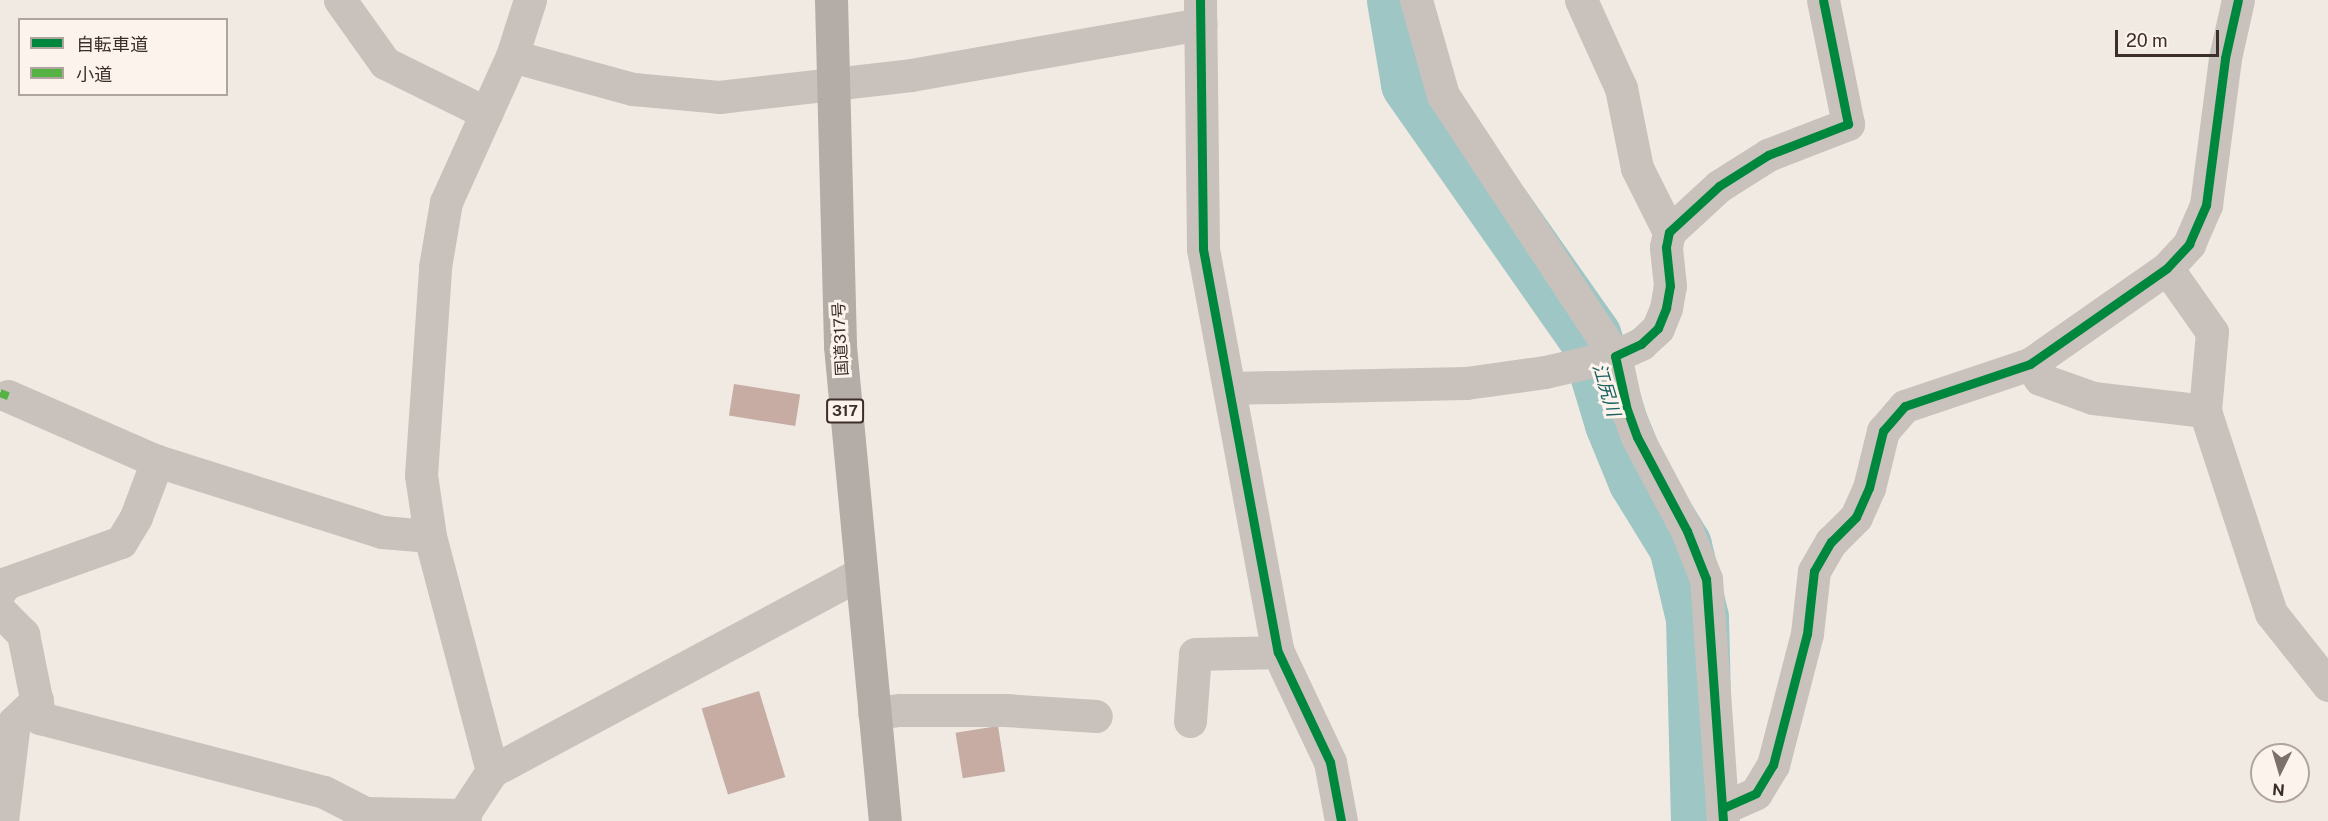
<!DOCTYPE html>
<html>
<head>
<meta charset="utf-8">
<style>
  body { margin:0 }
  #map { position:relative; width:2328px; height:821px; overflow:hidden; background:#f0eae3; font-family:"Public Sans","Noto Sans JP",sans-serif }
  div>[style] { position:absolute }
  .river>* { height:63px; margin:-31.5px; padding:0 31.5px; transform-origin:31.5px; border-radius:31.5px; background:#9dc6c4 }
  .building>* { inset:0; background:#c6aca3; transform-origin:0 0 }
  .minor>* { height:33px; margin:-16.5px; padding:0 16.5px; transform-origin:16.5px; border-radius:16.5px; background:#c9c2bc }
  .trunk>* { height:33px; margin:-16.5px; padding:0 16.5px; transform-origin:16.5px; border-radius:16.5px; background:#b4aca6 }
  .quiet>* { height:8px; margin-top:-4px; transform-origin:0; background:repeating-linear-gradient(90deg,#57b246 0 15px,transparent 0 23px) }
  .cycleway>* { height:9px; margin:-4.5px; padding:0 4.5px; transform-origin:4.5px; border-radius:4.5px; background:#00873e }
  span { translate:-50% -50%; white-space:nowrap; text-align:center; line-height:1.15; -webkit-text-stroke:6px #fcf4ec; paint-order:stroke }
  .shield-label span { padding:2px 4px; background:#fcf4ec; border:2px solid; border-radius:4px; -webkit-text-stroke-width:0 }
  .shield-label { font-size:15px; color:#3c2e29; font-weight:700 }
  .street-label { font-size:16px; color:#3c2e29 }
  .water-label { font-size:18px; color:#196062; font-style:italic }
  .legend { position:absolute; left:18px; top:18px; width:210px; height:78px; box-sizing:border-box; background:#fcf4ec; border:2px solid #afa59e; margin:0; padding:8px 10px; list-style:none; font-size:18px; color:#3c2e29 }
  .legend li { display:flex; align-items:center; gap:12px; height:30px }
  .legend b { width:30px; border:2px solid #afa59e }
  .north { position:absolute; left:2250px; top:743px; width:60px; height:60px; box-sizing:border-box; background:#fcf4ec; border:2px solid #afa59e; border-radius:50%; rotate:185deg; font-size:16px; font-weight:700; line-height:24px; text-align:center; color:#3c2e29 }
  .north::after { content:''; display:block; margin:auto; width:21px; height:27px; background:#7b706a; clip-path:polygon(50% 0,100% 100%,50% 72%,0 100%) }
  .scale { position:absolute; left:2115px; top:30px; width:104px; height:27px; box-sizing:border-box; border:3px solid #3c2e29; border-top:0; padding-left:8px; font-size:18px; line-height:21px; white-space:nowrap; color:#3c2e29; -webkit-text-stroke:4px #fcf4ec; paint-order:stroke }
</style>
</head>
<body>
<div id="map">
  <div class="river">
    <i style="left:1398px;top:0;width:84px;rotate:80.4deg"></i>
    <i style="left:1412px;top:83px;width:310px;rotate:55deg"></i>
    <i style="left:1590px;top:337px;width:90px;rotate:73.2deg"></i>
    <i style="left:1616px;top:423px;width:61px;rotate:67.7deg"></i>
    <i style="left:1639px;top:479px;width:79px;rotate:58.5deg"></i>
    <i style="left:1680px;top:546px;width:74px;rotate:76.7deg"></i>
    <i style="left:1697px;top:618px;width:203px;rotate:88.6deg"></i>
  </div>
  <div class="building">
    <i style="left:734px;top:384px;width:67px;height:32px;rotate:9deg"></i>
    <i style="left:759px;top:691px;width:90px;height:60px;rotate:73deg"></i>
    <i style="left:998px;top:726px;width:46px;height:43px;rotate:81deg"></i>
  </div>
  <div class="minor">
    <i style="left:340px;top:0;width:77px;rotate:54.5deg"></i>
    <i style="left:385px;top:63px;width:113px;rotate:26.3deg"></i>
    <i style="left:1200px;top:0;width:249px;rotate:89.3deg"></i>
    <i style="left:1203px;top:249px;width:410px;rotate:79.5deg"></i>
    <i style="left:1278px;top:652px;width:122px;rotate:64.7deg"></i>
    <i style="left:1330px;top:762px;width:60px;rotate:79.4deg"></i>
    <i style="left:1581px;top:0;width:97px;rotate:65.6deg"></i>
    <i style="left:1621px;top:88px;width:82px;rotate:78.7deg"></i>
    <i style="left:1637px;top:168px;width:72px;rotate:63.4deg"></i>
    <i style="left:512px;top:56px;width:125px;rotate:15.3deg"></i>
    <i style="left:633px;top:89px;width:86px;rotate:5.3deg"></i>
    <i style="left:719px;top:97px;width:193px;rotate:-6.5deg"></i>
    <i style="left:911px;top:75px;width:294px;rotate:-10deg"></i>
    <i style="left:2167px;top:268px;width:78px;rotate:54.9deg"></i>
    <i style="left:2212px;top:332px;width:79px;rotate:95.1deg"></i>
    <i style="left:2205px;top:411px;width:213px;rotate:71.9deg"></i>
    <i style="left:2271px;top:613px;width:92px;rotate:51.6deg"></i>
    <i style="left:2030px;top:364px;width:18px;rotate:56deg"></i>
    <i style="left:2040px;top:379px;width:56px;rotate:19.7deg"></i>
    <i style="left:2093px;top:398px;width:113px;rotate:6.6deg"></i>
    <i style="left:1229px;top:388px;width:237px;rotate:-1.2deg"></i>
    <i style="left:1466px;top:383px;width:80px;rotate:-7.9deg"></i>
    <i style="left:1545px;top:372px;width:72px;rotate:-12.9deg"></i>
    <i style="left:1615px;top:356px;width:313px;rotate:-123.4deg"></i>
    <i style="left:1443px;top:95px;width:99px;rotate:-105.9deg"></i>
    <i style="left:8px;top:396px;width:163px;rotate:23.6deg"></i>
    <i style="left:157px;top:461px;width:236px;rotate:17.5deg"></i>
    <i style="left:382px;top:532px;width:48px;rotate:4.8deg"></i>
    <i style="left:0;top:591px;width:10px;rotate:-53deg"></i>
    <i style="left:6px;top:583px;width:122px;rotate:-19.6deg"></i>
    <i style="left:121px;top:542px;width:29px;rotate:-59deg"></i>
    <i style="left:136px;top:517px;width:60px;rotate:-69.4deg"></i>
    <i style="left:0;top:611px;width:33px;rotate:45deg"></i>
    <i style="left:23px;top:634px;width:86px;rotate:78.6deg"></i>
    <i style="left:40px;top:718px;width:293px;rotate:14.6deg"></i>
    <i style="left:324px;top:792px;width:46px;rotate:27.1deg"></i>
    <i style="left:365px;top:813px;width:98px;rotate:1.2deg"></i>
    <i style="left:874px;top:713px;width:26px;rotate:-7deg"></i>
    <i style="left:900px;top:710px;width:105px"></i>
    <i style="left:1005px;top:710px;width:91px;rotate:3.8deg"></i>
    <i style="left:1190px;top:721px;width:67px;rotate:-85.7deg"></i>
    <i style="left:1195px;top:654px;width:83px;rotate:-1.4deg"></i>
    <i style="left:492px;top:771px;width:243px;rotate:-104.8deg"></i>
    <i style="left:430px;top:536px;width:62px;rotate:-98.4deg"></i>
    <i style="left:421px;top:475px;width:208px;rotate:-86.1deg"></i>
    <i style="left:435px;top:267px;width:66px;rotate:-80.4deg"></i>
    <i style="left:446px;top:202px;width:160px;rotate:-65.7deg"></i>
    <i style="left:512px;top:56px;width:59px;rotate:-72.2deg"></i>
    <i style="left:1723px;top:808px;width:36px;rotate:-24deg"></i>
    <i style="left:1756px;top:793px;width:33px;rotate:-59deg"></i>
    <i style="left:1773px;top:765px;width:135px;rotate:-75.5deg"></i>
    <i style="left:1807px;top:634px;width:63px;rotate:-83.7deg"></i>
    <i style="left:1814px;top:571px;width:34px;rotate:-60deg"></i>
    <i style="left:1831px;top:542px;width:35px;rotate:-45deg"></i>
    <i style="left:1856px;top:517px;width:32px;rotate:-66deg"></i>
    <i style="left:1869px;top:488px;width:59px;rotate:-76.2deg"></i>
    <i style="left:1883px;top:431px;width:33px;rotate:-49deg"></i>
    <i style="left:1905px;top:406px;width:132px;rotate:-18.6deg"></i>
    <i style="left:2030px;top:364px;width:167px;rotate:-35deg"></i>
    <i style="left:2167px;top:268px;width:33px;rotate:-47deg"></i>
    <i style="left:2189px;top:244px;width:43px;rotate:-66.4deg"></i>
    <i style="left:2206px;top:205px;width:148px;rotate:-82.6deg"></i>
    <i style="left:2225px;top:58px;width:59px;rotate:-77.4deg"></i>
    <i style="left:2px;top:821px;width:100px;rotate:-83.1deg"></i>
    <i style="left:14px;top:722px;width:32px;rotate:-44deg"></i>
    <i style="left:465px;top:821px;width:6px;rotate:-108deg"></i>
    <i style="left:463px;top:815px;width:53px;rotate:-56.6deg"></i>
    <i style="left:492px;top:771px;width:417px;rotate:-28.2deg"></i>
    <i style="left:1723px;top:821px;width:243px;rotate:-94deg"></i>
    <i style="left:1706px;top:579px;width:52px;rotate:-111.6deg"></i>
    <i style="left:1687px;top:531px;width:106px;rotate:-118deg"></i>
    <i style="left:1637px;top:437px;width:29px;rotate:-110deg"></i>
    <i style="left:1627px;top:410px;width:55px;rotate:-102.5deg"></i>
    <i style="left:1615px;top:356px;width:29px;rotate:-25deg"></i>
    <i style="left:1641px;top:344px;width:23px;rotate:-43deg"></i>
    <i style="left:1658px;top:328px;width:22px;rotate:-68deg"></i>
    <i style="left:1666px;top:308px;width:22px;rotate:-80deg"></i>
    <i style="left:1670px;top:286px;width:39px;rotate:-96deg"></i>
    <i style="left:1666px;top:247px;width:15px;rotate:-79deg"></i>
    <i style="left:1669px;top:232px;width:68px;rotate:-42.6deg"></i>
    <i style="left:1719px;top:186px;width:58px;rotate:-32.3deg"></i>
    <i style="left:1768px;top:155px;width:86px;rotate:-21.2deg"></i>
    <i style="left:1848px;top:124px;width:126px;rotate:-101.4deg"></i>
  </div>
  <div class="trunk">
    <i style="left:831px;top:0;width:346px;rotate:88.5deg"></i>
    <i style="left:840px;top:346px;width:477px;rotate:84.6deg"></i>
  </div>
  <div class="quiet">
    <i style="left:0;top:393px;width:9px;rotate:21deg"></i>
  </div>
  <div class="cycleway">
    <i style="left:1200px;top:0;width:249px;rotate:89.3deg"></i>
    <i style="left:1203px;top:249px;width:410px;rotate:79.5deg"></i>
    <i style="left:1278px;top:652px;width:122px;rotate:64.7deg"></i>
    <i style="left:1330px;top:762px;width:60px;rotate:79.4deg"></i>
    <i style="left:1723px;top:808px;width:36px;rotate:-24deg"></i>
    <i style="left:1756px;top:793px;width:33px;rotate:-59deg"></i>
    <i style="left:1773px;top:765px;width:135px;rotate:-75.5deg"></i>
    <i style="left:1807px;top:634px;width:63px;rotate:-83.7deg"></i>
    <i style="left:1814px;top:571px;width:34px;rotate:-60deg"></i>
    <i style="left:1831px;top:542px;width:35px;rotate:-45deg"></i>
    <i style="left:1856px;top:517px;width:32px;rotate:-66deg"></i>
    <i style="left:1869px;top:488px;width:59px;rotate:-76.2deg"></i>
    <i style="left:1883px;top:431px;width:33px;rotate:-49deg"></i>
    <i style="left:1905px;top:406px;width:132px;rotate:-18.6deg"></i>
    <i style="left:2030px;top:364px;width:167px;rotate:-35deg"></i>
    <i style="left:2167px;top:268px;width:33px;rotate:-47deg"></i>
    <i style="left:2189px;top:244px;width:43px;rotate:-66.4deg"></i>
    <i style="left:2206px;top:205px;width:148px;rotate:-82.6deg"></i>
    <i style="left:2225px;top:58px;width:59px;rotate:-77.4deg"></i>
    <i style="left:1723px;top:821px;width:243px;rotate:-94deg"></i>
    <i style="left:1706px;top:579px;width:52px;rotate:-111.6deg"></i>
    <i style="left:1687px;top:531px;width:106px;rotate:-118deg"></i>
    <i style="left:1637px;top:437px;width:29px;rotate:-110deg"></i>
    <i style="left:1627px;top:410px;width:55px;rotate:-102.5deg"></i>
    <i style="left:1615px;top:356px;width:29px;rotate:-25deg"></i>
    <i style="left:1641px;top:344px;width:23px;rotate:-43deg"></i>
    <i style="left:1658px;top:328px;width:22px;rotate:-68deg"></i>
    <i style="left:1666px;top:308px;width:22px;rotate:-80deg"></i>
    <i style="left:1670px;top:286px;width:39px;rotate:-96deg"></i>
    <i style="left:1666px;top:247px;width:15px;rotate:-79deg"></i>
    <i style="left:1669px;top:232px;width:68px;rotate:-42.6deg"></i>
    <i style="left:1719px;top:186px;width:58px;rotate:-32.3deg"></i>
    <i style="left:1768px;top:155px;width:86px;rotate:-21.2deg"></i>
    <i style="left:1848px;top:124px;width:126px;rotate:-101.4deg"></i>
  </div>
  <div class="shield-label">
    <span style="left:845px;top:411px">317</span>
  </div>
  <div class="street-label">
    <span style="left:841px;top:339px;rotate:-93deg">国道317号</span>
  </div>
  <div class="water-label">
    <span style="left:1606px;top:390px;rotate:73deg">江尻川</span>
  </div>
  <ul class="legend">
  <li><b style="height:8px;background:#00873e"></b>自転車道</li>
  <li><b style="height:8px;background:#57b246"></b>小道</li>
  </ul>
  <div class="north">N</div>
  <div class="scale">20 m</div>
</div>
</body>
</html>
